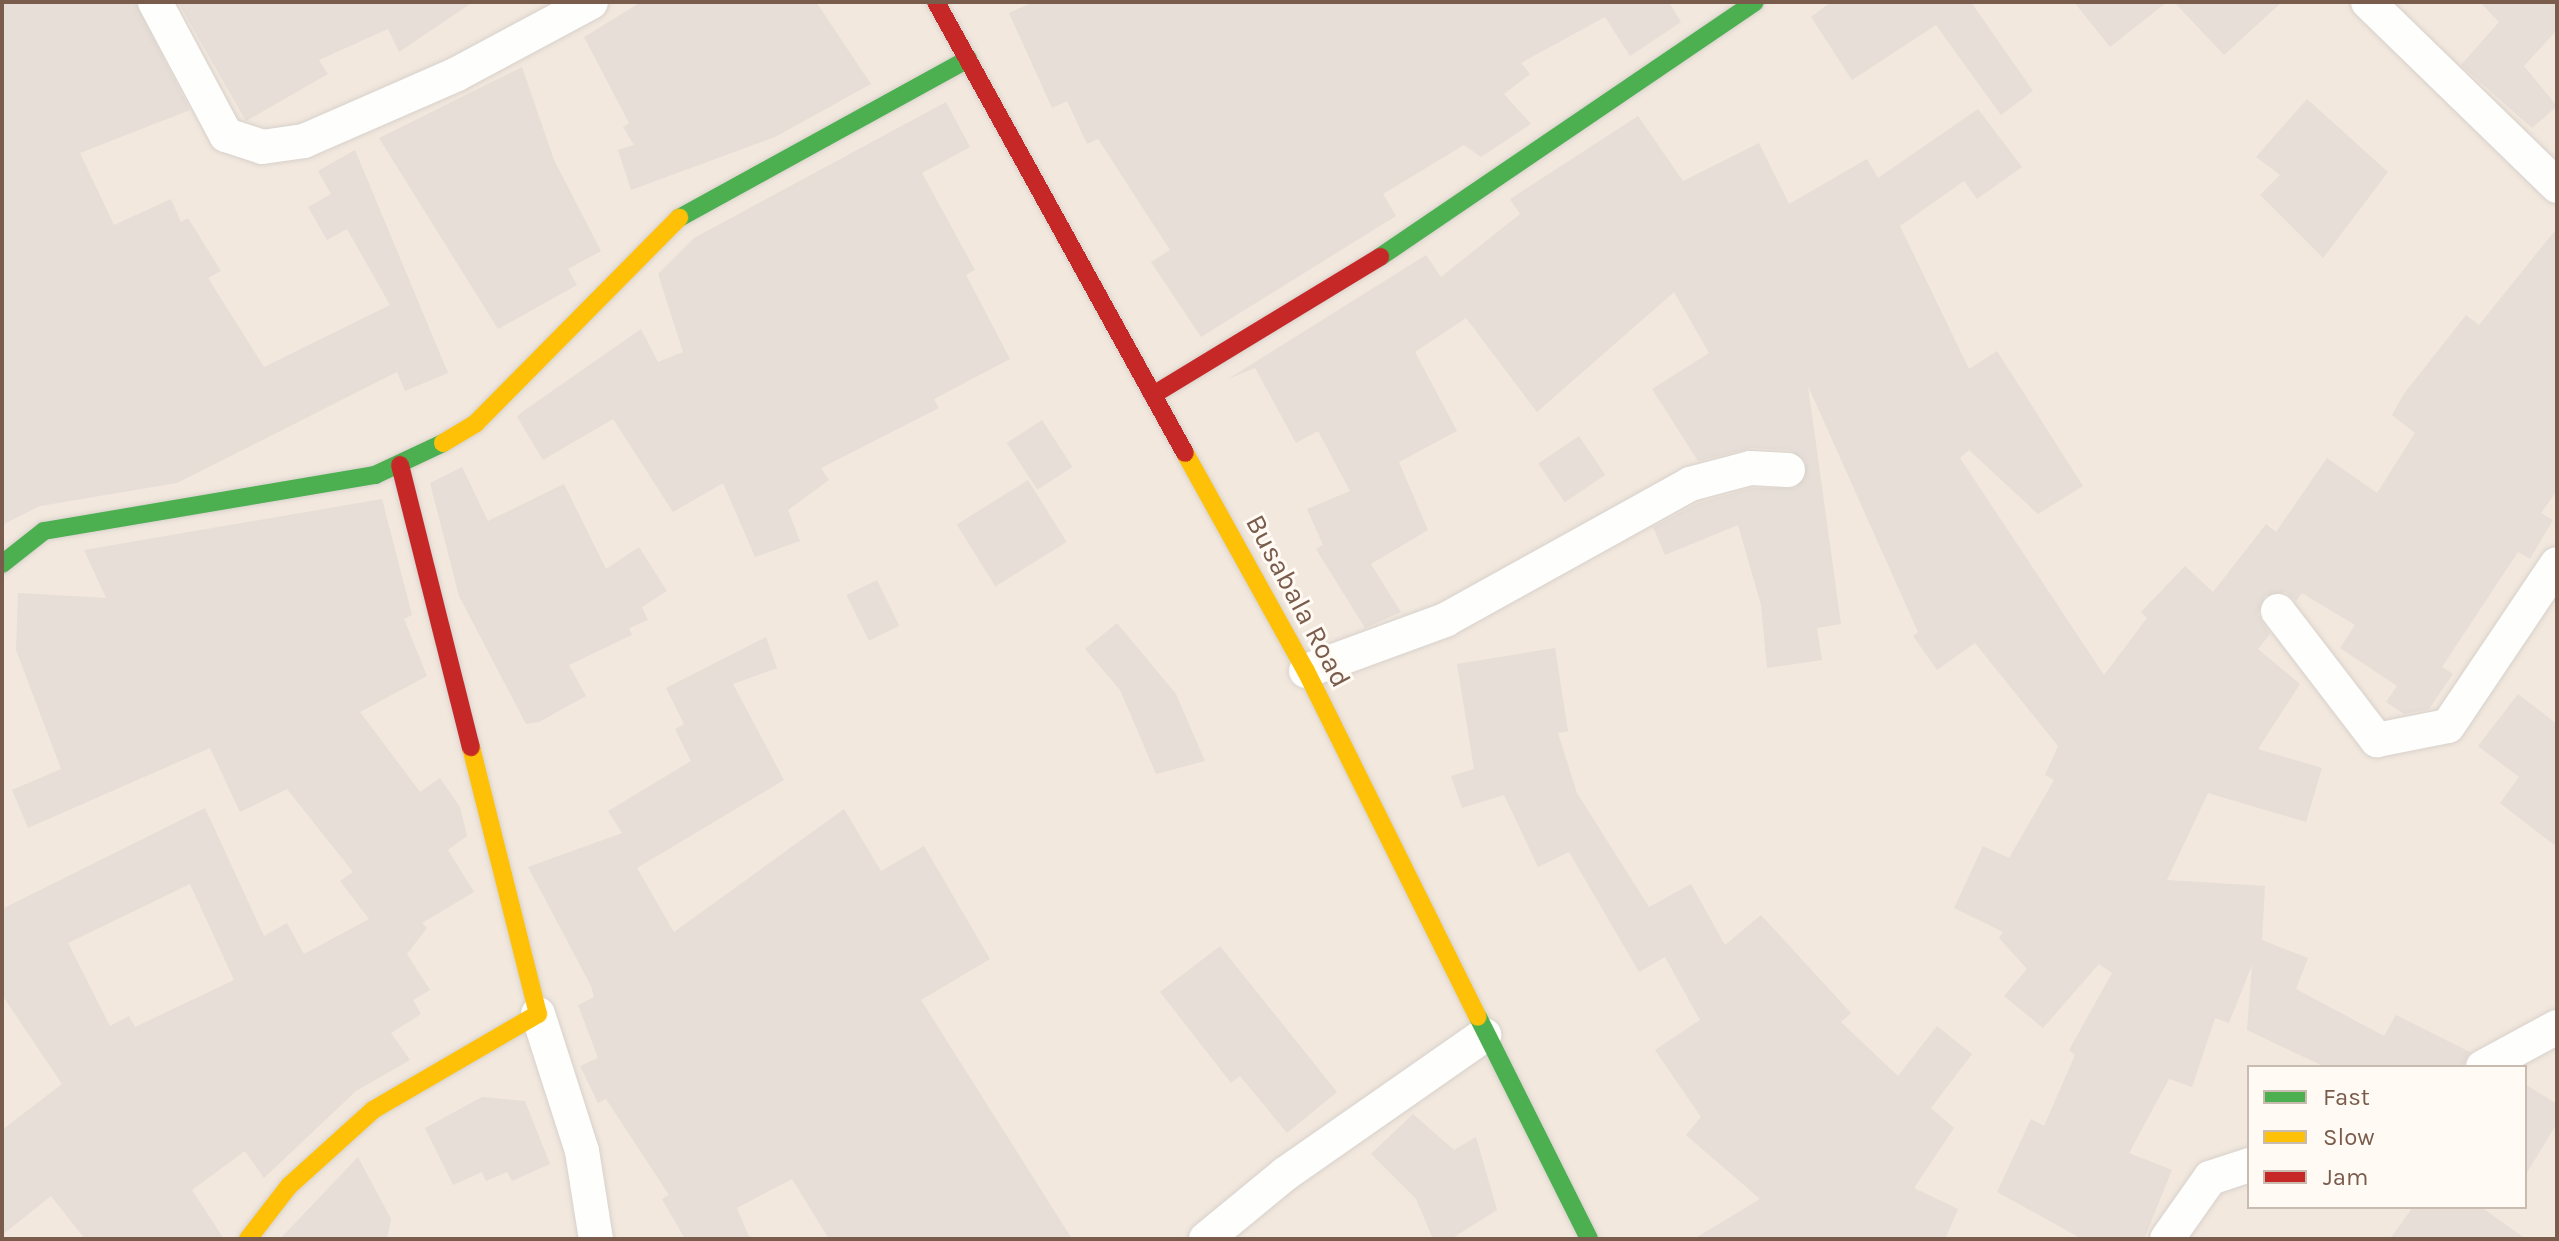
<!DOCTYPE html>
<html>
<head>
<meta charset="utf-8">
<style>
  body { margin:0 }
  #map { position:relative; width:2559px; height:1241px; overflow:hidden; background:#f9f5f0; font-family:Karla,sans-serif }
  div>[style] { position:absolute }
  .residential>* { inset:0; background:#f2e8de }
  .building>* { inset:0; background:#e6ded7; transform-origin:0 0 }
  .roads { filter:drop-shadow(0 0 2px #d7d1cb) drop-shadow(0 0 2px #d7d1cb) }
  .street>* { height:34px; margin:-17px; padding:0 17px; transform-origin:17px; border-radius:17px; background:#fefefd }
  .fast>* { height:18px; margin:-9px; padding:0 9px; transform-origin:9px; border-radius:9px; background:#4caf50 }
  .slow>* { height:18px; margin:-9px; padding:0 9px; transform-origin:9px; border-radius:9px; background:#ffc107 }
  .jam>* { height:18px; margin:-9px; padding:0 9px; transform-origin:9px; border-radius:9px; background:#c62828 }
  span { translate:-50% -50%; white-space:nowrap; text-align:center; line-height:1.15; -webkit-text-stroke:6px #fffaf3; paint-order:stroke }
  .street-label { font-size:28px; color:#7a5c4d }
  .frame { position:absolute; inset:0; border:4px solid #7a5c4d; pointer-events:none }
  .legend { position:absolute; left:2247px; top:1065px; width:280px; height:144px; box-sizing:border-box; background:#fffaf3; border:2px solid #cabbb1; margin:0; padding:10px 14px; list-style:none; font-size:24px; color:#7a5c4d }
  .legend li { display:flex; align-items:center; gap:16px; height:40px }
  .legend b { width:40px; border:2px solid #cabbb1 }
</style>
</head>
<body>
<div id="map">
  <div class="residential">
    <i style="clip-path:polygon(evenodd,2px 2px,2557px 2px,2557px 1239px,2px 1239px,2px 2px,2249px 1067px,2525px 1067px,2525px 1207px,2249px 1207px,2249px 1067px)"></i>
  </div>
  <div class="building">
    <i style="clip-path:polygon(2px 2px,135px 2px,190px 110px,80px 153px,114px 225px,171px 199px,181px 222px,188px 218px,221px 271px,208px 278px,264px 367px,390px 305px,347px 229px,327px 240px,308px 207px,331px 194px,318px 171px,355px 150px,448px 373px,405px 391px,397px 372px,177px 483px,40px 506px,2px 525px)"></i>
    <i style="clip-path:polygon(178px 2px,473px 2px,399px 52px,388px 29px,319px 60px,328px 74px,246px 121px)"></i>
    <i style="clip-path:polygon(641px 2px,816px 2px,871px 84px,775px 137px,631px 190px,618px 150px,634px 145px,623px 127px,629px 123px,584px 37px)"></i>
    <i style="clip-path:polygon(1033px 2px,1669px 2px,1681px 22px,1630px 56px,1605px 17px,1521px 63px,1530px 74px,1504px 94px,1531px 124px,1481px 157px,1464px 145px,1383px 194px,1396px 216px,1201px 337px,1151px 262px,1170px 250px,1098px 139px,1087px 144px,1067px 101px,1052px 108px,1009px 13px)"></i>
    <i style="clip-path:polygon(1831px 2px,1971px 2px,2033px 91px,2001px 115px,1936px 25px,1852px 80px,1811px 17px)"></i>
    <i style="clip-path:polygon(2074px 2px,2167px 2px,2110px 47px)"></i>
    <i style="clip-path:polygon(2174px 2px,2282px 2px,2224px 55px)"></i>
    <i style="clip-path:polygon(2480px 2px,2557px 2px,2557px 30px,2524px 66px,2557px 106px,2532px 128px,2461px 65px,2499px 22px)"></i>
    <i style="clip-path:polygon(522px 67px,554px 160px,601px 251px,568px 269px,577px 285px,498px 329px,379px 138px)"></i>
    <i style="clip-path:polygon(2307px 99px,2388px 172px,2323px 258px,2260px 195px,2280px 175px,2256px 157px)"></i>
    <i style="clip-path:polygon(946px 102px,970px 147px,922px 173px,975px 270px,966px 275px,1010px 359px,934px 399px,939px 408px,821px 468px,829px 480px,788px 510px,800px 541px,755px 557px,723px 483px,673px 512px,613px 419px,543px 460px,517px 417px,522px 412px,641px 329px,658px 362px,683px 352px,658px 274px,694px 238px)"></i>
    <i style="clip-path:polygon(1978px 109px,2022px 167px,1977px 199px,1964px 181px,1900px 226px,1969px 369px,1997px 351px,2083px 486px,2038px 514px,1969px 450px,1960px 458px,2104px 675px,2147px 618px,2141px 612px,2185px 566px,2213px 592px,2266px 524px,2276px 532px,2327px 458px,2377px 493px,2415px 433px,2392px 415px,2403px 395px,2466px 315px,2479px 325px,2557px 228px,2557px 491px,2541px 513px,2553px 520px,2530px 559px,2518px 552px,2442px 667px,2453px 674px,2429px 709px,2404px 714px,2386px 702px,2397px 686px,2340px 648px,2355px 625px,2302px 593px,2296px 601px,2285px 592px,2265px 596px,2258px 614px,2270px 634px,2258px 649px,2300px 684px,2258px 749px,2322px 768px,2306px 822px,2208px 793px,2167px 880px,2265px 886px,2262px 940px,2308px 958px,2296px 989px,2384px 1036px,2396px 1015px,2470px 1052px,2463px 1067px,2325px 1067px,2247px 1030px,2252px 965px,2229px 1023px,2215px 1018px,2192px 1087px,2169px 1079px,2129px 1153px,2172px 1170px,2144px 1239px,2082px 1239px,1997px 1192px,2031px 1119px,2044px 1126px,2075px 1055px,2069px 1050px,2112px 973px,2099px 964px,2043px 1028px,2004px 996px,2027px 969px,1999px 938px,2003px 932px,1954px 908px,1983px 846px,2009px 858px,2054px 780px,2045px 775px,2058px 746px,1975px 643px,1937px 670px,1913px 636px,1918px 632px,1808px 386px,1841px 624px,1817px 628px,1822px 660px,1767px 668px,1761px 605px,1738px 525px,1665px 555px,1653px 527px,1698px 503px,1752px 488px,1796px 488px,1806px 462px,1790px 450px,1751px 448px,1698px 461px,1652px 389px,1709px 353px,1674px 292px,1537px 412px,1466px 318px,1415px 352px,1457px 431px,1399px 462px,1428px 530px,1371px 564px,1401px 612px,1365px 628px,1316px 549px,1323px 545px,1307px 509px,1350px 491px,1318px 431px,1296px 443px,1255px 368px,1228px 379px,1426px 255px,1441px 277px,1520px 214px,1510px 199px,1638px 116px,1683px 181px,1759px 143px,1789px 204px,1867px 159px,1878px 178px)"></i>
    <i style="left:1042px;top:420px;width:56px;height:42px;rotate:57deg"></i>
    <i style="left:1579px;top:436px;width:47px;height:49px;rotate:56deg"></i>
    <i style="clip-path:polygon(462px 467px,488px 521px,564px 484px,606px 569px,639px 547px,667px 591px,642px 607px,648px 620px,629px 628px,632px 635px,569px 665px,586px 696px,539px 722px,526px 724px,459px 596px,430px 483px)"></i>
    <i style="left:1028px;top:480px;width:73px;height:84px;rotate:58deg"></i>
    <i style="clip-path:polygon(evenodd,382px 499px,412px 615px,404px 619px,427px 676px,360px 712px,420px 792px,440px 778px,460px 807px,467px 836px,448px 850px,474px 892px,422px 923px,427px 928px,407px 954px,430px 990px,413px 1000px,421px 1014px,391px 1033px,410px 1060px,356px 1091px,264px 1178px,245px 1151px,192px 1190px,224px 1239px,85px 1239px,51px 1196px,2px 1235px,2px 1130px,62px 1084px,2px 995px,2px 909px,205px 808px,264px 936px,287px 923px,304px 954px,369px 919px,340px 881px,353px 872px,287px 789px,240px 812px,210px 748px,28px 828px,12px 790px,61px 769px,16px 650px,18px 593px,106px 598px,84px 550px,382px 499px,190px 884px,234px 980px,135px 1027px,129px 1016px,110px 1026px,68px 943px,190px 884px)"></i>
    <i style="left:877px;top:580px;width:51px;height:34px;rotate:64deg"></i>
    <i style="clip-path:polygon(1117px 623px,1176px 694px,1205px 761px,1156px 774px,1120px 690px,1085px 649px)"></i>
    <i style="clip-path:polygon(766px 637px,777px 668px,733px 684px,784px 780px,637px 868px,674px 932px,844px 809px,881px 871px,924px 846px,990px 959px,921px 1000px,1072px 1239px,829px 1239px,792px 1179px,737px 1208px,750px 1239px,685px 1239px,662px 1199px,669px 1195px,606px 1099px,598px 1103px,580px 1066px,598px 1058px,578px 1005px,594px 997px,591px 986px,528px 867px,622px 833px,608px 811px,691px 761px,675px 729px,684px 724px,666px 688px)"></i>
    <i style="clip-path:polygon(1555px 648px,1568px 731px,1558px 733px,1577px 793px,1649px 907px,1691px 884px,1725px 945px,1761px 915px,1851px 1013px,1841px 1022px,1898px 1076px,1937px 1026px,1972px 1054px,1931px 1108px,1954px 1128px,1914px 1188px,1958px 1209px,1945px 1239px,1694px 1239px,1760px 1199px,1686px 1135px,1701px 1117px,1655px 1050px,1700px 1020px,1665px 957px,1639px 972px,1569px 852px,1538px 867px,1504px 795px,1462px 808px,1451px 776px,1474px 769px,1457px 664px)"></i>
    <i style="clip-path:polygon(2518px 694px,2557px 724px,2557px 847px,2500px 803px,2519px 777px,2478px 746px)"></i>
    <i style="clip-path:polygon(1220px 946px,1337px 1092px,1287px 1133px,1240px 1076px,1231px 1083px,1160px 992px)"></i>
    <i style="clip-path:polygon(2525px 1084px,2557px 1104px,2557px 1123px,2525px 1176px)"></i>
    <i style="clip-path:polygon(482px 1097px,525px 1101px,550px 1164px,512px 1181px,507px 1172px,486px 1181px,482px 1172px,453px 1185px,425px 1128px)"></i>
    <i style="clip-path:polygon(1413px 1114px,1454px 1150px,1476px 1137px,1497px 1210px,1451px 1239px,1433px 1239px,1416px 1199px,1371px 1154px)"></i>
    <i style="clip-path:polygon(358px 1157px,391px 1219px,387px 1239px,280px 1239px)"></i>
    <i style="clip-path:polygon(2413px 1207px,2481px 1207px,2526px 1239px,2390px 1239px)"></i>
  </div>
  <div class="roads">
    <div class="street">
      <i style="left:155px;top:2px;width:151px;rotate:61.9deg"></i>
      <i style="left:226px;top:135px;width:38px;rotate:18deg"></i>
      <i style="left:262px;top:147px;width:42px;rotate:-8.1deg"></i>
      <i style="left:304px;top:141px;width:167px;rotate:-23.6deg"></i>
      <i style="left:457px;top:74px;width:152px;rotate:-28.2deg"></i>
      <i style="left:2368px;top:2px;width:264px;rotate:44.2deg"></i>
      <i style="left:2278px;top:611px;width:163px;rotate:52.5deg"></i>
      <i style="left:2377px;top:740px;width:72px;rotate:-11.2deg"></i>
      <i style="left:2448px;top:726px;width:195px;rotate:-56.1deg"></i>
      <i style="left:1306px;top:671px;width:148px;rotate:-20.1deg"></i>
      <i style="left:1445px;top:620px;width:280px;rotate:-29deg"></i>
      <i style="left:1690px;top:484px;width:62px;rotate:-14.9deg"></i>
      <i style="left:1750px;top:468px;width:38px;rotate:3deg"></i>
      <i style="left:538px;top:1014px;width:144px;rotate:72.2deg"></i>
      <i style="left:582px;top:1151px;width:89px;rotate:81deg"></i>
      <i style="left:2483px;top:1067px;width:84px;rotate:-28.4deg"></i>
      <i style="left:1206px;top:1239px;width:102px;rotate:-39.4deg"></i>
      <i style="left:1285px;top:1174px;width:243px;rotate:-34.9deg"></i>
      <i style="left:2167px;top:1239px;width:75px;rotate:-54.8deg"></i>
      <i style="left:2210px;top:1178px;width:41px;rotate:-18.4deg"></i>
    </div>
    <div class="fast">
      <i style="left:679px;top:218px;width:330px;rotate:-28.8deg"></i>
      <i style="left:1380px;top:257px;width:453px;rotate:-34.2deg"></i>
      <i style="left:2px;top:564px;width:53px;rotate:-38.2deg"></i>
      <i style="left:44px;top:531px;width:336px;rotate:-9.6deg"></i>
      <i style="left:375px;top:475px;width:75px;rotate:-25.2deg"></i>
      <i style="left:1478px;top:1017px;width:248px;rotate:63.4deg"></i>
    </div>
    <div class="slow">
      <i style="left:443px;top:443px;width:39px;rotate:-31deg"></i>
      <i style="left:476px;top:423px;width:289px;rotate:-45.3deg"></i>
      <i style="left:1185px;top:453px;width:249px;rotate:61deg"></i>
      <i style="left:1306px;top:671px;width:386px;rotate:63.6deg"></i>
      <i style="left:248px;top:1239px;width:67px;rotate:-52.3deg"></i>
      <i style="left:289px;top:1186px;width:113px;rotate:-42.1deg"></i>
      <i style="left:373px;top:1110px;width:191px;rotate:-30.2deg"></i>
      <i style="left:538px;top:1014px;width:275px;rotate:-104.1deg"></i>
    </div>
    <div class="jam">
      <i style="left:936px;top:2px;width:515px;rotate:61.1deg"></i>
      <i style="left:1153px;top:395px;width:266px;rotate:-31.3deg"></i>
      <i style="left:400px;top:465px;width:291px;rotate:75.9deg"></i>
    </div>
  </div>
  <div class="street-label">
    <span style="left:1298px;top:601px;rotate:62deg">Busabala Road</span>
  </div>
  <div class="frame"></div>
  <ul class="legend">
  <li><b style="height:10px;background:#4caf50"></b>Fast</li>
  <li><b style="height:10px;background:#ffc107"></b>Slow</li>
  <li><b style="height:10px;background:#c62828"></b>Jam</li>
  </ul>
</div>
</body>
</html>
